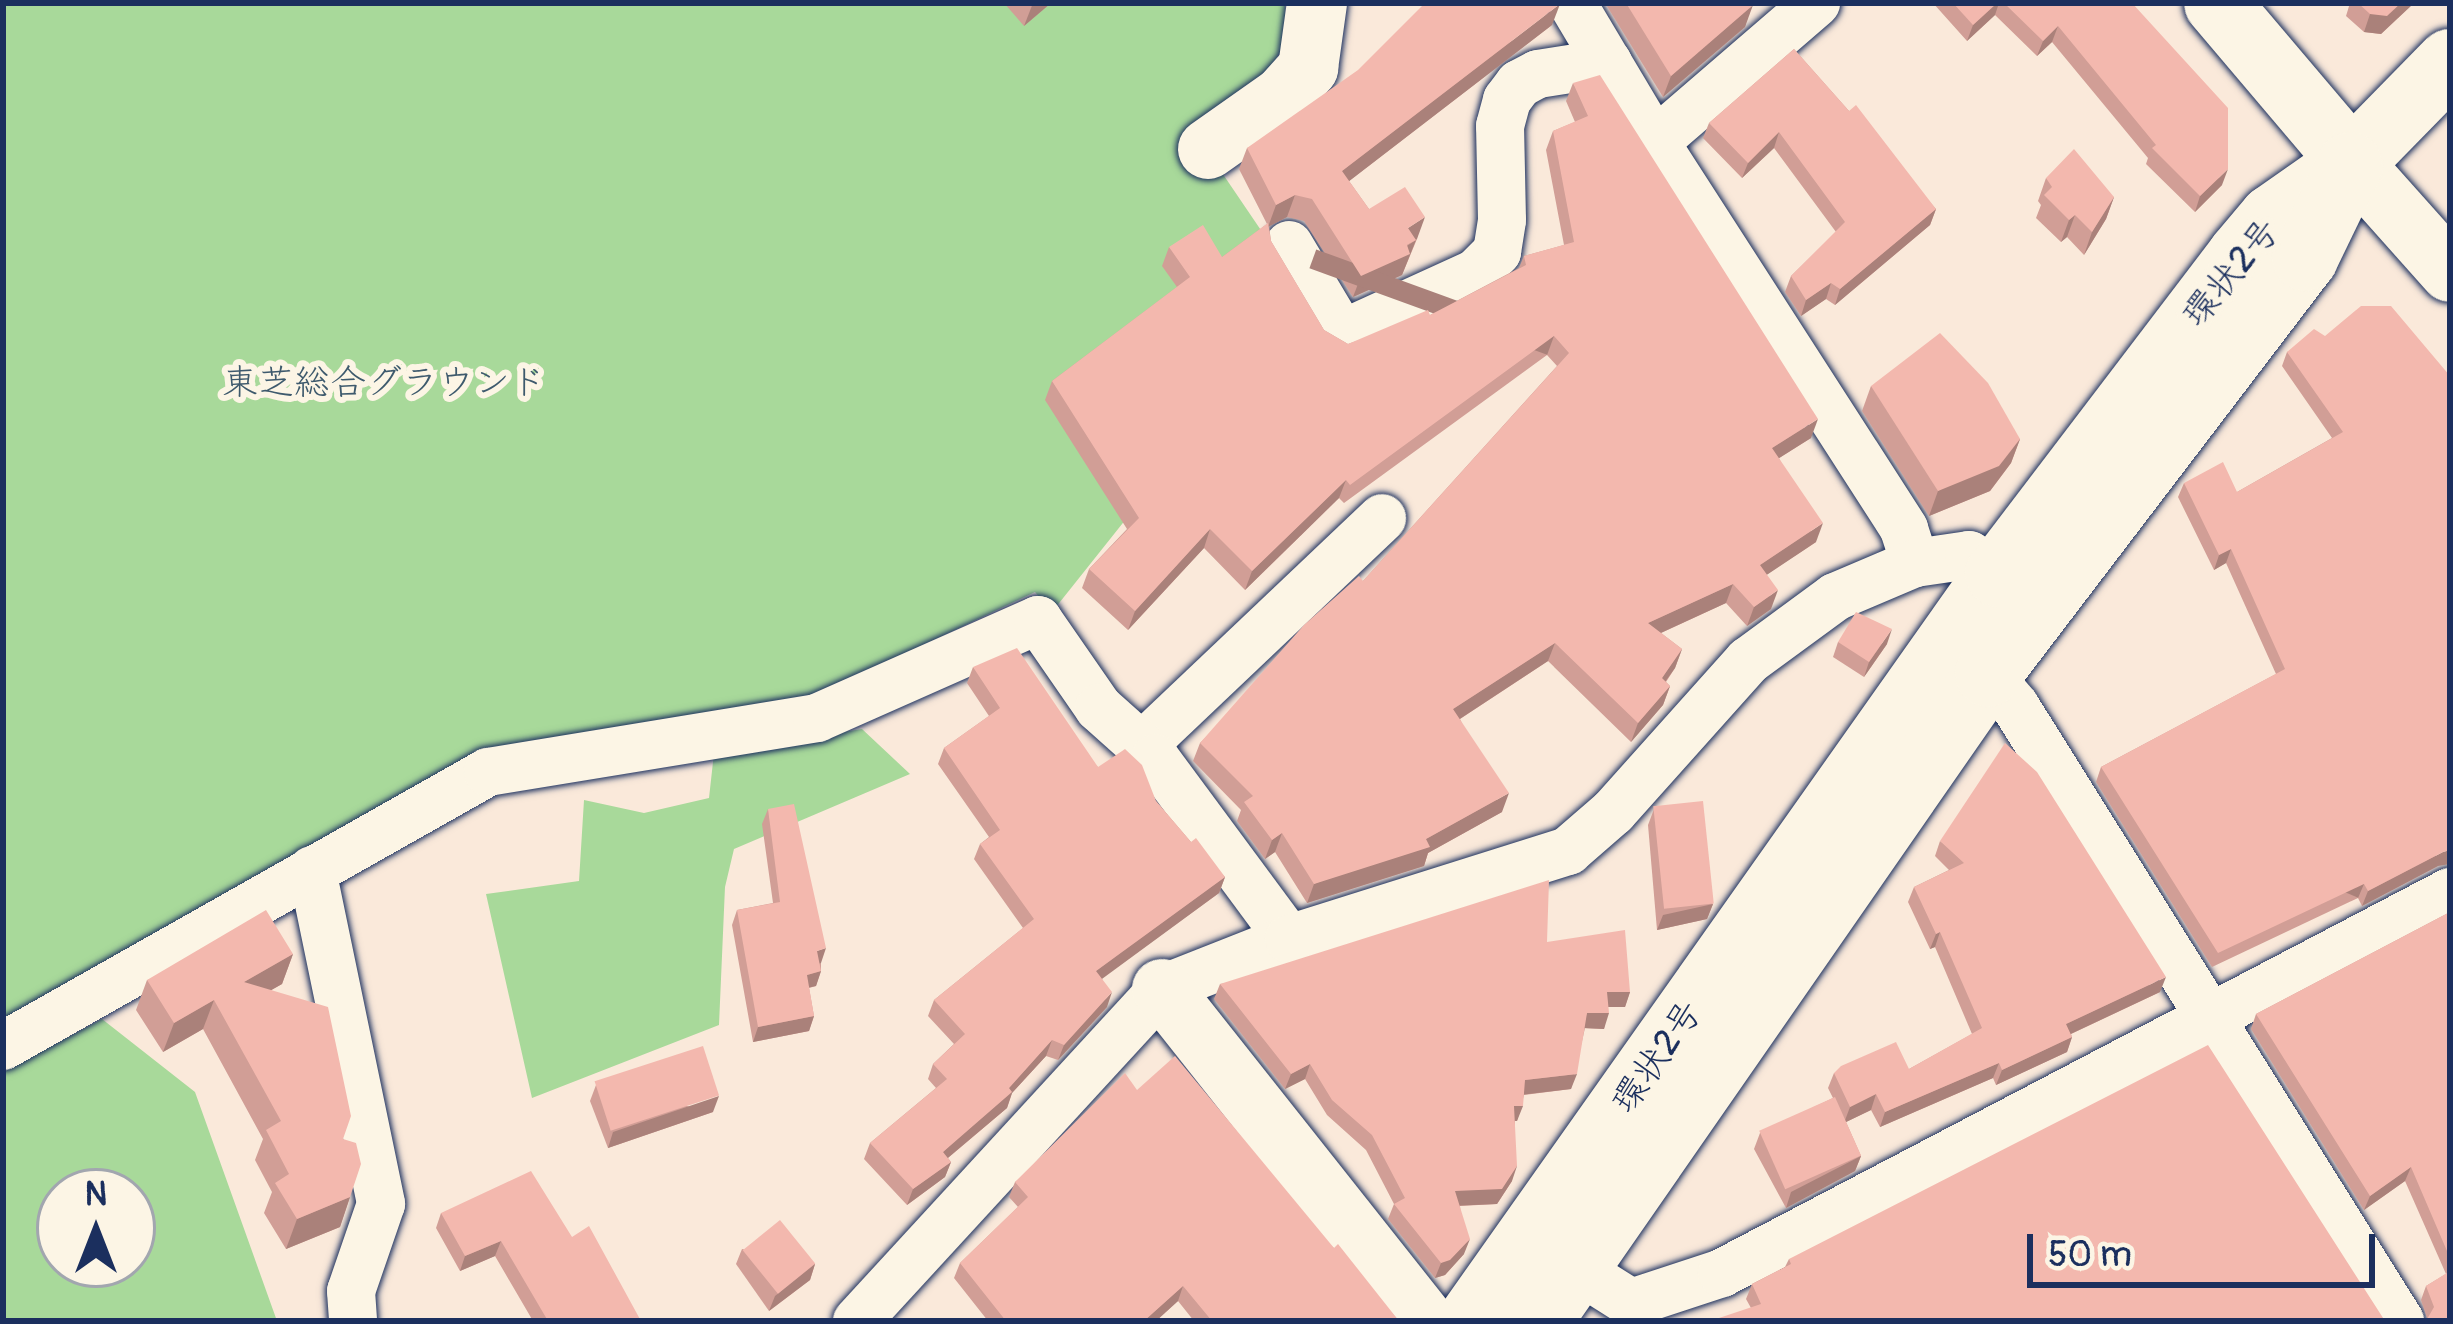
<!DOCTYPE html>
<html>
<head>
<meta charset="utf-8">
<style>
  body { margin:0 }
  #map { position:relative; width:2453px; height:1324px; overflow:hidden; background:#fae9da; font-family:Pangolin,"Klee One",sans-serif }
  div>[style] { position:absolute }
  .green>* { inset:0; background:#a8d99a }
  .roads { filter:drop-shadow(0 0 3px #1b2f5e) drop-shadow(0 0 3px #1b2f5e) }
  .minor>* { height:48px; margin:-24px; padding:0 24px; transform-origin:24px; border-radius:24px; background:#fcf5e5 }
  .tertiary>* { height:60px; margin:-30px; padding:0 30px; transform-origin:30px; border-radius:30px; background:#fcf5e5 }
  .secondary>* { height:66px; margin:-33px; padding:0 33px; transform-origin:33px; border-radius:33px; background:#fcf5e5 }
  .primary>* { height:66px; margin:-33px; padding:0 33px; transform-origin:33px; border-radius:33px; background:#fcf5e5 }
  .wall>* { inset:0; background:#d19e96 }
  .shaded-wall>* { inset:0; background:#aa817a; transform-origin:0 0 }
  .building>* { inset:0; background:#f3b8ae; transform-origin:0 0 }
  span { translate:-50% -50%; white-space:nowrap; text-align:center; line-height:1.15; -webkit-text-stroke:12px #fcf5e5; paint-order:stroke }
  .street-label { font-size:36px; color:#1b2f5e }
  .park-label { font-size:36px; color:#3e5a6d }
  .frame { position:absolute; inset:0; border:6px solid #1b2f5e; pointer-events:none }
  .north { position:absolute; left:36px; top:1168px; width:120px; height:120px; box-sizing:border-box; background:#fcf5e5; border:3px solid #a2a6af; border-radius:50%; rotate:0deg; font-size:33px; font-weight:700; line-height:48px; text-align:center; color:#1b2f5e }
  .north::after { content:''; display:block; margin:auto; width:42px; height:54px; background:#1b2f5e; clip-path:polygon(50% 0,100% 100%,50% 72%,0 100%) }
  .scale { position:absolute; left:2027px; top:1234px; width:348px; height:54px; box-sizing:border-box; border:6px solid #1b2f5e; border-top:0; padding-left:15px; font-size:36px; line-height:42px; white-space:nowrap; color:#1b2f5e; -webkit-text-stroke:9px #fcf5e5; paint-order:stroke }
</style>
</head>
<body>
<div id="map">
  <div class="green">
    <i style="clip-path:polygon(3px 3px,1285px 3px,1286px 44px,1249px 98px,1195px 133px,1336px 341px,1169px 465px,1052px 612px,1035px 592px,799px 704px,482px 750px,3px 1027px)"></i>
    <i style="clip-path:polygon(862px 729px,910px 774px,734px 849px,725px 887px,719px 1025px,532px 1098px,486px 894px,579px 881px,584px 800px,644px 813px,709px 798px,714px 753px)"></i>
    <i style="clip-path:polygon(evenodd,102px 1019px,195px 1092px,277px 1321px,3px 1321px,3px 1072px,102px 1019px,60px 1192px,132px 1192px,132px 1264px,60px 1264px,60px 1192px)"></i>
  </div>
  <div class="roads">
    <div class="minor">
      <i style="left:1572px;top:3px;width:162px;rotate:59.2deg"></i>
      <i style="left:1655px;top:142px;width:460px;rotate:57.2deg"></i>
      <i style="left:1904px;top:529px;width:36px;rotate:72deg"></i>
      <i style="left:1655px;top:142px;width:213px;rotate:-40.8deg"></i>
      <i style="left:1289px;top:245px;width:104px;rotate:59.2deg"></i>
      <i style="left:1342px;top:334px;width:147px;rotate:-24.5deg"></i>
      <i style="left:1476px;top:273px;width:30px;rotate:-45deg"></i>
      <i style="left:1497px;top:252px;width:32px;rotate:-81deg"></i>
      <i style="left:1502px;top:220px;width:94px;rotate:-91.2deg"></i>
      <i style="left:1500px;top:126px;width:27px;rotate:-75deg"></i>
      <i style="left:1507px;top:100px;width:20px;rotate:-53deg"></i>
      <i style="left:1519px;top:84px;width:21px;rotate:-28deg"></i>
      <i style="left:1538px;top:74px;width:71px;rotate:-8.9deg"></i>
      <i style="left:1988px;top:674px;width:42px;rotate:49.8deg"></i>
      <i style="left:2015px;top:706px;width:726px;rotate:57.95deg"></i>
      <i style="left:1142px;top:746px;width:331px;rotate:-43.5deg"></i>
      <i style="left:312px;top:870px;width:341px;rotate:78.3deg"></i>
      <i style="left:381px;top:1204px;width:92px;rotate:109deg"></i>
      <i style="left:351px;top:1291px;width:30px;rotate:86deg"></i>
      <i style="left:3px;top:1046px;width:557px;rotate:-29.46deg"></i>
      <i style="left:488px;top:772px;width:333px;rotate:-9.3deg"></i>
      <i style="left:817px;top:718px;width:242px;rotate:-23.9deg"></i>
      <i style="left:1038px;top:620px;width:107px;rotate:55.3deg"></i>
      <i style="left:1099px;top:708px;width:75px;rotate:41.8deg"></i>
      <i style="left:1155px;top:758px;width:225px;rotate:53.5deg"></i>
      <i style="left:1577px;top:1269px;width:64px;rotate:32.2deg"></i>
      <i style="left:1631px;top:1303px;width:96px;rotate:-18.2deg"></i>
      <i style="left:1722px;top:1273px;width:822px;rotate:-27.63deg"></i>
      <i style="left:857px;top:1321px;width:451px;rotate:-47.4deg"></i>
      <i style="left:1162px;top:989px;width:136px;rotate:-21.5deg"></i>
      <i style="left:1289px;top:939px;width:293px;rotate:-17.5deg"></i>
      <i style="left:1568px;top:851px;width:60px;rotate:-40.9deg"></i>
      <i style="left:1613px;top:812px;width:203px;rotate:-48.2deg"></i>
      <i style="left:1748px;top:661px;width:108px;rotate:-36.3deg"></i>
      <i style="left:1835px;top:597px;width:87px;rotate:-23deg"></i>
      <i style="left:1915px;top:563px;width:55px;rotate:-8.4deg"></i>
      <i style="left:1969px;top:555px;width:35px;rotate:33deg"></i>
    </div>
    <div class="tertiary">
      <i style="left:1208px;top:149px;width:92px;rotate:-35.2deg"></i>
      <i style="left:1283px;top:96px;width:38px;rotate:-48deg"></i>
      <i style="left:1308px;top:68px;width:66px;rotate:-82.1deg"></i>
      <i style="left:2352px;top:162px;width:147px;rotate:48.3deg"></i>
      <i style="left:1162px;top:989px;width:424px;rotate:51.6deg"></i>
    </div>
    <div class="secondary">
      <i style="left:2217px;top:3px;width:209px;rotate:49.7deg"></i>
    </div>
    <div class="primary">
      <i style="left:1470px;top:1321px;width:915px;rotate:-54.75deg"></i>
      <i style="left:1998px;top:574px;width:400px;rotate:-52.7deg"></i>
      <i style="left:2240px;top:256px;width:50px;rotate:-49.9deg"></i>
      <i style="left:2272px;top:218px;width:98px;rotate:-35deg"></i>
      <i style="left:2352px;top:162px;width:140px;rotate:-45.6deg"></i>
      <i style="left:1539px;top:1321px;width:788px;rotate:-55.24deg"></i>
      <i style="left:1988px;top:674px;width:523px;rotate:-52.69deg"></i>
      <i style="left:2305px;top:258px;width:103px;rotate:-64.2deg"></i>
    </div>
  </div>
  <div class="wall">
    <i style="clip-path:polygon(1004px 3px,1051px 3px,1024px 26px)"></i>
    <i style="clip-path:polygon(1605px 3px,1751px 3px,1745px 27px,1663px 97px)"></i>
    <i style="clip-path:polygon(1933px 3px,2132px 3px,2222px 185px,2195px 212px,2146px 164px,2148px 158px,2052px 42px,2037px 56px,1995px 15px,1967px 41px)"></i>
    <i style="clip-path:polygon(2350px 3px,2414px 3px,2381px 34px,2364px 32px,2346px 16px)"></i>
    <i style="clip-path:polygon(1552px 25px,1349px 181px,1369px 209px,1417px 239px,1402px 275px,1353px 297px,1304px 221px,1287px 217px,1269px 226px,1271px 241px,1324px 330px,1348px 344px,1430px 315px,1519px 268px,1524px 256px,1564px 245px,1546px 150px,1553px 131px,1575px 122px,1566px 101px,1573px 83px,1811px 438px,1779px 458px,1816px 542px,1766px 575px,1771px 609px,1747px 626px,1726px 603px,1661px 633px,1682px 649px,1675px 668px,1666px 682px,1670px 686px,1663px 705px,1631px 742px,1548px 661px,1460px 719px,1502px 812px,1428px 853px,1424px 866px,1307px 903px,1275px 852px,1265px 859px,1237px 821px,1241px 810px,1193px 761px,1200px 743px,1363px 581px,1557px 366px,1547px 355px,1344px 503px,1339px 498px,1245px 590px,1204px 548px,1128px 630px,1082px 588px,1089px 569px,1127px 529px,1045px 400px,1052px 381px,1177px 287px,1162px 266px,1169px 247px,1222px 257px,1267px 224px,1239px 169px,1247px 148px)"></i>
    <i style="clip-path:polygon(1794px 49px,1936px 209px,1930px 225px,1835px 305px,1826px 299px,1801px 316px,1785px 292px,1791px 276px,1836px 232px,1774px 148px,1742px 178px,1703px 138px,1709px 123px)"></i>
    <i style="clip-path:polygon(2046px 178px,2114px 197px,2106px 219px,2084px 255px,2067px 237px,2061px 242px,2036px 218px,2041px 205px,2038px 201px)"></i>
    <i style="clip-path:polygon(2325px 336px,2438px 866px,2362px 906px,2358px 898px,2212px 967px,2096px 782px,2101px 767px,2276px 674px,2226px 563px,2214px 570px,2178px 497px,2184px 483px,2237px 492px,2332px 438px,2282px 366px,2287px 352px)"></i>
    <i style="clip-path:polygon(1871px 386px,2020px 439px,2011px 463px,1990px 491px,1929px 516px,1862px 411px)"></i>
    <i style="clip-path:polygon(1838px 642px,1887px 644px,1864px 677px,1833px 657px)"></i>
    <i style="clip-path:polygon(973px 667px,1098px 767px,1156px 801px,1191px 842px,1225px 877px,1219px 893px,1102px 978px,1107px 1007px,1058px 1060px,1046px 1056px,1012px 1093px,1007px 1108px,948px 1158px,951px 1162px,945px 1177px,907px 1205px,864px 1159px,870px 1143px,936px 1088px,928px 1079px,933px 1064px,954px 1044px,928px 1016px,934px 1000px,1023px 928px,974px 859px,980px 844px,989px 837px,938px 764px,944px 748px,989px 716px,967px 683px)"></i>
    <i style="clip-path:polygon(768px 809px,821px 963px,821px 971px,816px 986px,809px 988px,814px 1016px,809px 1031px,753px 1042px,732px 925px,737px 910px,773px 903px,762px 824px)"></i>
    <i style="clip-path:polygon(1654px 809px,1713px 904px,1707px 919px,1657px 930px,1648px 825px)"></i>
    <i style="clip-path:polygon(1940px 841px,2160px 992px,2071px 1034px,2072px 1037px,2067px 1052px,1996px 1085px,1993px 1078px,1880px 1127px,1871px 1110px,1846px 1122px,1861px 1156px,1855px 1171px,1786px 1208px,1754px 1149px,1760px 1133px,1833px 1098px,1828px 1088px,1834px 1073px,1909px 1069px,1972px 1034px,1935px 947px,1930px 949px,1908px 902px,1914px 887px,1949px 870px,1935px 856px)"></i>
    <i style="clip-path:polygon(2450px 912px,2450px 1321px,2427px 1318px,2421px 1300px,2426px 1286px,2446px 1274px,2405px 1181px,2364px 1210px,2251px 1029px,2256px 1014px)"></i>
    <i style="clip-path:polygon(1547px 942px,1630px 992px,1625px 1007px,1608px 1007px,1604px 1029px,1585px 1028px,1571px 1089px,1524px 1095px,1517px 1121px,1515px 1121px,1512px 1181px,1497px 1204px,1460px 1206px,1464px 1254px,1445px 1275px,1435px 1278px,1388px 1219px,1394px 1204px,1366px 1150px,1327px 1115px,1305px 1079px,1285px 1089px,1214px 999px,1220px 984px)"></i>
    <i style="clip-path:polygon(293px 954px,282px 984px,271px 990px,343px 1139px,350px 1197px,340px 1227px,286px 1249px,264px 1213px,272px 1192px,255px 1160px,263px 1139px,203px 1029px,163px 1052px,136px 1010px,147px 980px)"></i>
    <i style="clip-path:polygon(596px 1085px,713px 1112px,608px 1148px,590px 1101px)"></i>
    <i style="clip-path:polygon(1137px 1090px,1334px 1248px,1399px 1321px,1194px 1321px,1178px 1301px,1156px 1321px,988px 1321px,954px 1278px,960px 1263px,1018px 1207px,1009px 1197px,1015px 1182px)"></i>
    <i style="clip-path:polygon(441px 1213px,572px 1237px,641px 1321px,533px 1321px,495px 1256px,460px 1271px,436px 1228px)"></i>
    <i style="clip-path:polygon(742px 1249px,815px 1264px,810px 1280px,769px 1311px,736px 1264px)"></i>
    <i style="clip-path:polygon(1789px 1259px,2385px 1321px,1751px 1308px,1746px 1299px,1752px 1284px,1785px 1267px)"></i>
  </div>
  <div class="shaded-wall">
    <i style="clip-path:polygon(1033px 3px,1051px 3px,1024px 26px)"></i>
    <i style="clip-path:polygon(1997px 3px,1999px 3px,1995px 15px,1967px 41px,1973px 25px)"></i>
    <i style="clip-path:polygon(2401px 3px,2414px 3px,2381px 34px,2364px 32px,2370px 14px)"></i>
    <i style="clip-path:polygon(1560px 4px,1552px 25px,1335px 192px,1342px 171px)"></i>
    <i style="clip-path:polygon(1753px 5px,1745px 27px,1663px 97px,1671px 76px)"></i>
    <i style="clip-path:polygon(2058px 26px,2052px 42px,2037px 56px,2043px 41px)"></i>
    <i style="clip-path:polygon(1779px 132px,1774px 148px,1742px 178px,1748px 163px)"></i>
    <i style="clip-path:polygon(2228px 169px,2222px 185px,2195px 212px,2200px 196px)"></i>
    <i style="clip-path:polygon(1295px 195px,1287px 217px,1268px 227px,1276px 205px)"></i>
    <i style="clip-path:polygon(2114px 197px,2106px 219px,2084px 255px,2092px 232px)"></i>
    <i style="clip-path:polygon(1936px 209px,1930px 225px,1835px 305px,1840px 289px)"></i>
    <i style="clip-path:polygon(2075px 215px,2067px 237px,2061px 242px,2069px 220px)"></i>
    <i style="clip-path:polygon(1425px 217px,1417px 239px,1400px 249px,1408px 228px)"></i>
    <i style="clip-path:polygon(1416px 240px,1402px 275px,1353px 297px,1361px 276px)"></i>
    <i style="clip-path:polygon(1831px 283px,1826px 299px,1801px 316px,1806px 300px)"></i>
    <i style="left:1554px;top:336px;width:20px;height:253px;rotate:110deg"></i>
    <i style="clip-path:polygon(1818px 419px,1811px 438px,1765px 467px,1772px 448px)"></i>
    <i style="clip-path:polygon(2020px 439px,2011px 463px,1990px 491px,1929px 516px,1938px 491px)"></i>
    <i style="clip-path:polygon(1346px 480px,1339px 498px,1245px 590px,1252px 571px)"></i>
    <i style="clip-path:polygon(1823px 523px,1816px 542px,1753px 584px,1760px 565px)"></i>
    <i style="clip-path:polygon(1210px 529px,1204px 548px,1128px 630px,1135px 611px)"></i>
    <i style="clip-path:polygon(2231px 549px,2226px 563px,2214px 570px,2219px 555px)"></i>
    <i style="clip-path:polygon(1733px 584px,1726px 603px,1641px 642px,1648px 623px)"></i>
    <i style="clip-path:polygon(1778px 590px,1771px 609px,1747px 626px,1754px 607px)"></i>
    <i style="clip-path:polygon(1892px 629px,1887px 644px,1864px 677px,1869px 662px)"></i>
    <i style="clip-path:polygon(1555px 643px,1548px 661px,1446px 728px,1453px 709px)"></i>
    <i style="clip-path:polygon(1682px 649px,1675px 668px,1655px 696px,1662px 678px)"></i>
    <i style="clip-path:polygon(1670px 686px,1663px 705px,1631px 742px,1638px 723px)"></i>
    <i style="clip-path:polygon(1509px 793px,1502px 812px,1428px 853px,1424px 866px,1307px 903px,1314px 884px,1426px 839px)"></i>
    <i style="clip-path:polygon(1282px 833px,1275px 852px,1265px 859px,1272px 840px)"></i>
    <i style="clip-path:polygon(2450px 850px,2450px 864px,2438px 866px,2362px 906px,2368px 891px,2443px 852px)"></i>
    <i style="clip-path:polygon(1225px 877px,1219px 893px,1091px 987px,1096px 971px)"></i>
    <i style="left:2364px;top:884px;width:15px;height:161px;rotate:113deg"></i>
    <i style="clip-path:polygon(1713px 904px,1707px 919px,1657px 930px,1663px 915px)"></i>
    <i style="clip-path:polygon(1940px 932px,1935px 947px,1930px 949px,1936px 934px)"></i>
    <i style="clip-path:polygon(826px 948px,821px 963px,812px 966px,817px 951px)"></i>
    <i style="clip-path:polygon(293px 954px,282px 984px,233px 1012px,244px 982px)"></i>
    <i style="clip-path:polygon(821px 971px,816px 986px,802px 989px,807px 975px)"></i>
    <i style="clip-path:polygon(2166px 977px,2160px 992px,2060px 1039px,2066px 1024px)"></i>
    <i style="clip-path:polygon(1112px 992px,1107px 1007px,1058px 1060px,1064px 1045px)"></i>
    <i style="clip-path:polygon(1607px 992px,1630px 992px,1625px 1007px,1601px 1007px)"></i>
    <i style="clip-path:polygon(214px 1000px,203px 1029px,163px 1052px,174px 1023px)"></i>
    <i style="clip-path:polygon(1587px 1013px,1609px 1013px,1604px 1029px,1582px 1028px)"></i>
    <i style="clip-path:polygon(814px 1016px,809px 1031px,753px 1042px,758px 1027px)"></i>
    <i style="clip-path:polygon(2072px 1037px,2067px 1052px,1996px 1085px,2002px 1070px)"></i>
    <i style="clip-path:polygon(1052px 1040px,1046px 1056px,1012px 1093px,1007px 1108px,937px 1167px,943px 1152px,1009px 1088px)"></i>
    <i style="clip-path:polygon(1999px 1063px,1993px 1078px,1880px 1127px,1885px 1112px)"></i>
    <i style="clip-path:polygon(1310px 1064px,1305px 1079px,1285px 1089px,1291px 1074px)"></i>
    <i style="clip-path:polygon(1577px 1074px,1571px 1089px,1520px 1095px,1525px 1080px)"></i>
    <i style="clip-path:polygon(1876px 1094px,1871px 1110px,1844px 1123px,1850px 1107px)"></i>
    <i style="clip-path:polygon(719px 1096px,713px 1112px,608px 1148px,613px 1132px)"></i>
    <i style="clip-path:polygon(1514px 1106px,1523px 1106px,1517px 1121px,1509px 1121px)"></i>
    <i style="clip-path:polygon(1861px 1156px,1855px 1171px,1786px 1208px,1791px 1192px)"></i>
    <i style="clip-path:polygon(951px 1162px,945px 1177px,907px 1205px,913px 1189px)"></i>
    <i style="clip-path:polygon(1517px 1166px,1512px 1181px,1497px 1204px,1450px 1206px,1455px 1191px)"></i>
    <i style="clip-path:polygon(2411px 1167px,2405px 1181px,2364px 1210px,2370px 1196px)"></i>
    <i style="clip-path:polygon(350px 1197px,340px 1227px,286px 1249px,297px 1219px)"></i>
    <i style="clip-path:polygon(1470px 1239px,1464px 1254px,1445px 1275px,1435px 1278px,1441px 1263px)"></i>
    <i style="clip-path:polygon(501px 1241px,495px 1256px,460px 1271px,465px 1256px)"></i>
    <i style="clip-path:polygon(815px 1264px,810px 1280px,769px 1311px,775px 1296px)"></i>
    <i style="clip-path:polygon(1183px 1286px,1178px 1301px,1156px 1321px,1144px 1321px)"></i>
  </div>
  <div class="building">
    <i style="clip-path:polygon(1425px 3px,1560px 4px,1342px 171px,1369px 209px,1405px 187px,1425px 217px,1408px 228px,1416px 240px,1407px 245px,1410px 254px,1361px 276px,1312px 199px,1295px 195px,1276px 205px,1247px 148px,1358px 70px)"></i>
    <i style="clip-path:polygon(1626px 3px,1751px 3px,1753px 5px,1671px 76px)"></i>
    <i style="clip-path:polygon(1953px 3px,1997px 3px,1973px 25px)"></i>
    <i style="clip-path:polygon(2004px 3px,2132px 3px,2228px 108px,2228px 169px,2200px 196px,2152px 148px,2156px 145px,2058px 26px,2043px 41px)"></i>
    <i style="clip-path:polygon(2358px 3px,2401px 3px,2387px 16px,2370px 14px)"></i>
    <i style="clip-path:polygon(1794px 49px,1849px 111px,1856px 105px,1936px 209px,1840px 289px,1831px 283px,1806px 300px,1791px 276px,1845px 222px,1779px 132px,1748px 163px,1709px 123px)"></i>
    <i style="clip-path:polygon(1600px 75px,1818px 419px,1772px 448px,1823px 523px,1760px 565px,1778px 590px,1754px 607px,1733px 584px,1648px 623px,1682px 649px,1662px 678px,1670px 686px,1638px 723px,1555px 643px,1453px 709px,1509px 793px,1426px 839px,1430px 847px,1314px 884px,1282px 833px,1272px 840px,1244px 802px,1253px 796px,1200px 743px,1304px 625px,1359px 576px,1363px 581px,1569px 353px,1554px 336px,1350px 485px,1346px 480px,1252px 571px,1210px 529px,1135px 611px,1089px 569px,1139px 518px,1052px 381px,1190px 277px,1169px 247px,1203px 225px,1222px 257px,1268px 223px,1271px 241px,1324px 330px,1348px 344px,1428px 310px,1430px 315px,1526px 265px,1524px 256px,1574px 242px,1553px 131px,1588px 116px,1573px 83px)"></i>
    <i style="clip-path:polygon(2074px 149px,2114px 197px,2092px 232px,2075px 215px,2069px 220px,2044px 195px,2052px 187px,2046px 178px)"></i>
    <i style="clip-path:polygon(2361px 306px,2391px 306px,2450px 376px,2450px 850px,2443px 852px,2368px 891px,2364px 884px,2218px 953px,2101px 767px,2285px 669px,2231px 549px,2219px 555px,2184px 483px,2223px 462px,2237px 492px,2343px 432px,2287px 352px,2314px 329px,2325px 336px)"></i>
    <i style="clip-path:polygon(1940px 333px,1988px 383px,2020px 439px,1999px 466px,1938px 491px,1871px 386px)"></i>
    <i style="clip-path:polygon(1856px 612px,1892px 629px,1869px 662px,1838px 642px)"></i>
    <i style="clip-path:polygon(1017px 648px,1098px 767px,1125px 749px,1142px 765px,1156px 801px,1191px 842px,1196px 838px,1225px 877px,1096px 971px,1112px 992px,1064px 1045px,1052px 1040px,1009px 1088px,1012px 1092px,943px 1152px,951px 1162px,913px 1189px,870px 1143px,947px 1079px,933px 1064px,965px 1034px,934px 1000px,1034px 919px,980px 844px,1000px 830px,944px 748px,1000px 708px,973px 667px)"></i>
    <i style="clip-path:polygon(2005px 743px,2037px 772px,2166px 977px,2066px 1024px,2072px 1037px,2002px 1070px,1999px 1063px,1885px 1112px,1876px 1094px,1850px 1107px,1834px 1073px,1841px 1066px,1896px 1042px,1909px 1069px,1982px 1028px,1940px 932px,1936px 934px,1914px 887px,1964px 863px,1940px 841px)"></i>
    <i style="left:1703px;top:801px;width:103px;height:50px;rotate:84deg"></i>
    <i style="clip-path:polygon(794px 804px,826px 948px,817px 951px,821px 971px,807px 975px,814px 1016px,758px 1027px,737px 910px,780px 902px,768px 809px)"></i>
    <i style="clip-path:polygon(1549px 880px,1547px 942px,1625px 930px,1630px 992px,1607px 992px,1609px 1013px,1587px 1013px,1577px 1074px,1525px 1080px,1523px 1106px,1514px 1106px,1517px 1166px,1502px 1189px,1455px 1191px,1470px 1239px,1450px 1260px,1441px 1263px,1394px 1204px,1405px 1198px,1372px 1135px,1332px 1100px,1310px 1064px,1291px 1074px,1220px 984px)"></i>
    <i style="clip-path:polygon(266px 910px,293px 954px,244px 982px,328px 1007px,351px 1116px,343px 1139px,356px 1143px,361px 1164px,350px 1197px,297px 1219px,275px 1183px,289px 1174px,266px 1130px,281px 1121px,214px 1000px,174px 1023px,147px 980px)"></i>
    <i style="clip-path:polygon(2450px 912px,2450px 1258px,2411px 1167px,2370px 1196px,2256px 1014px)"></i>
    <i style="clip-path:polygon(2208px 1045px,2385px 1321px,1710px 1321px,1761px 1304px,1752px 1284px,1791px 1264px,1789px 1259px)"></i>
    <i style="left:703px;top:1046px;width:52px;height:114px;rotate:72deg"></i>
    <i style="clip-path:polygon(1175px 1056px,1334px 1248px,1338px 1244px,1399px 1321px,1212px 1321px,1183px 1286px,1144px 1321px,1006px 1321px,960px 1263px,1028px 1197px,1015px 1182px,1125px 1073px,1137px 1090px)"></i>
    <i style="left:1835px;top:1097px;width:64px;height:83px;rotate:66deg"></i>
    <i style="clip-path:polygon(531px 1171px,572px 1237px,589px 1226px,641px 1321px,548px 1321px,501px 1241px,465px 1256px,441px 1213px)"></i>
    <i style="left:780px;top:1220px;width:56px;height:48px;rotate:51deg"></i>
    <i style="clip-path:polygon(2450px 1271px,2450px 1321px,2426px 1321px,2434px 1307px,2426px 1286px)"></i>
  </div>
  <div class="street-label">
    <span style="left:2231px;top:273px;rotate:-50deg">環状2号</span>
    <span style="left:1657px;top:1057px;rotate:-55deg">環状2号</span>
  </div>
  <div class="park-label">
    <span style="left:384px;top:383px">東芝総合グラウンド</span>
  </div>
  <div class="frame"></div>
  <div class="north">N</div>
  <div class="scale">50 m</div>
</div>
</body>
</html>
